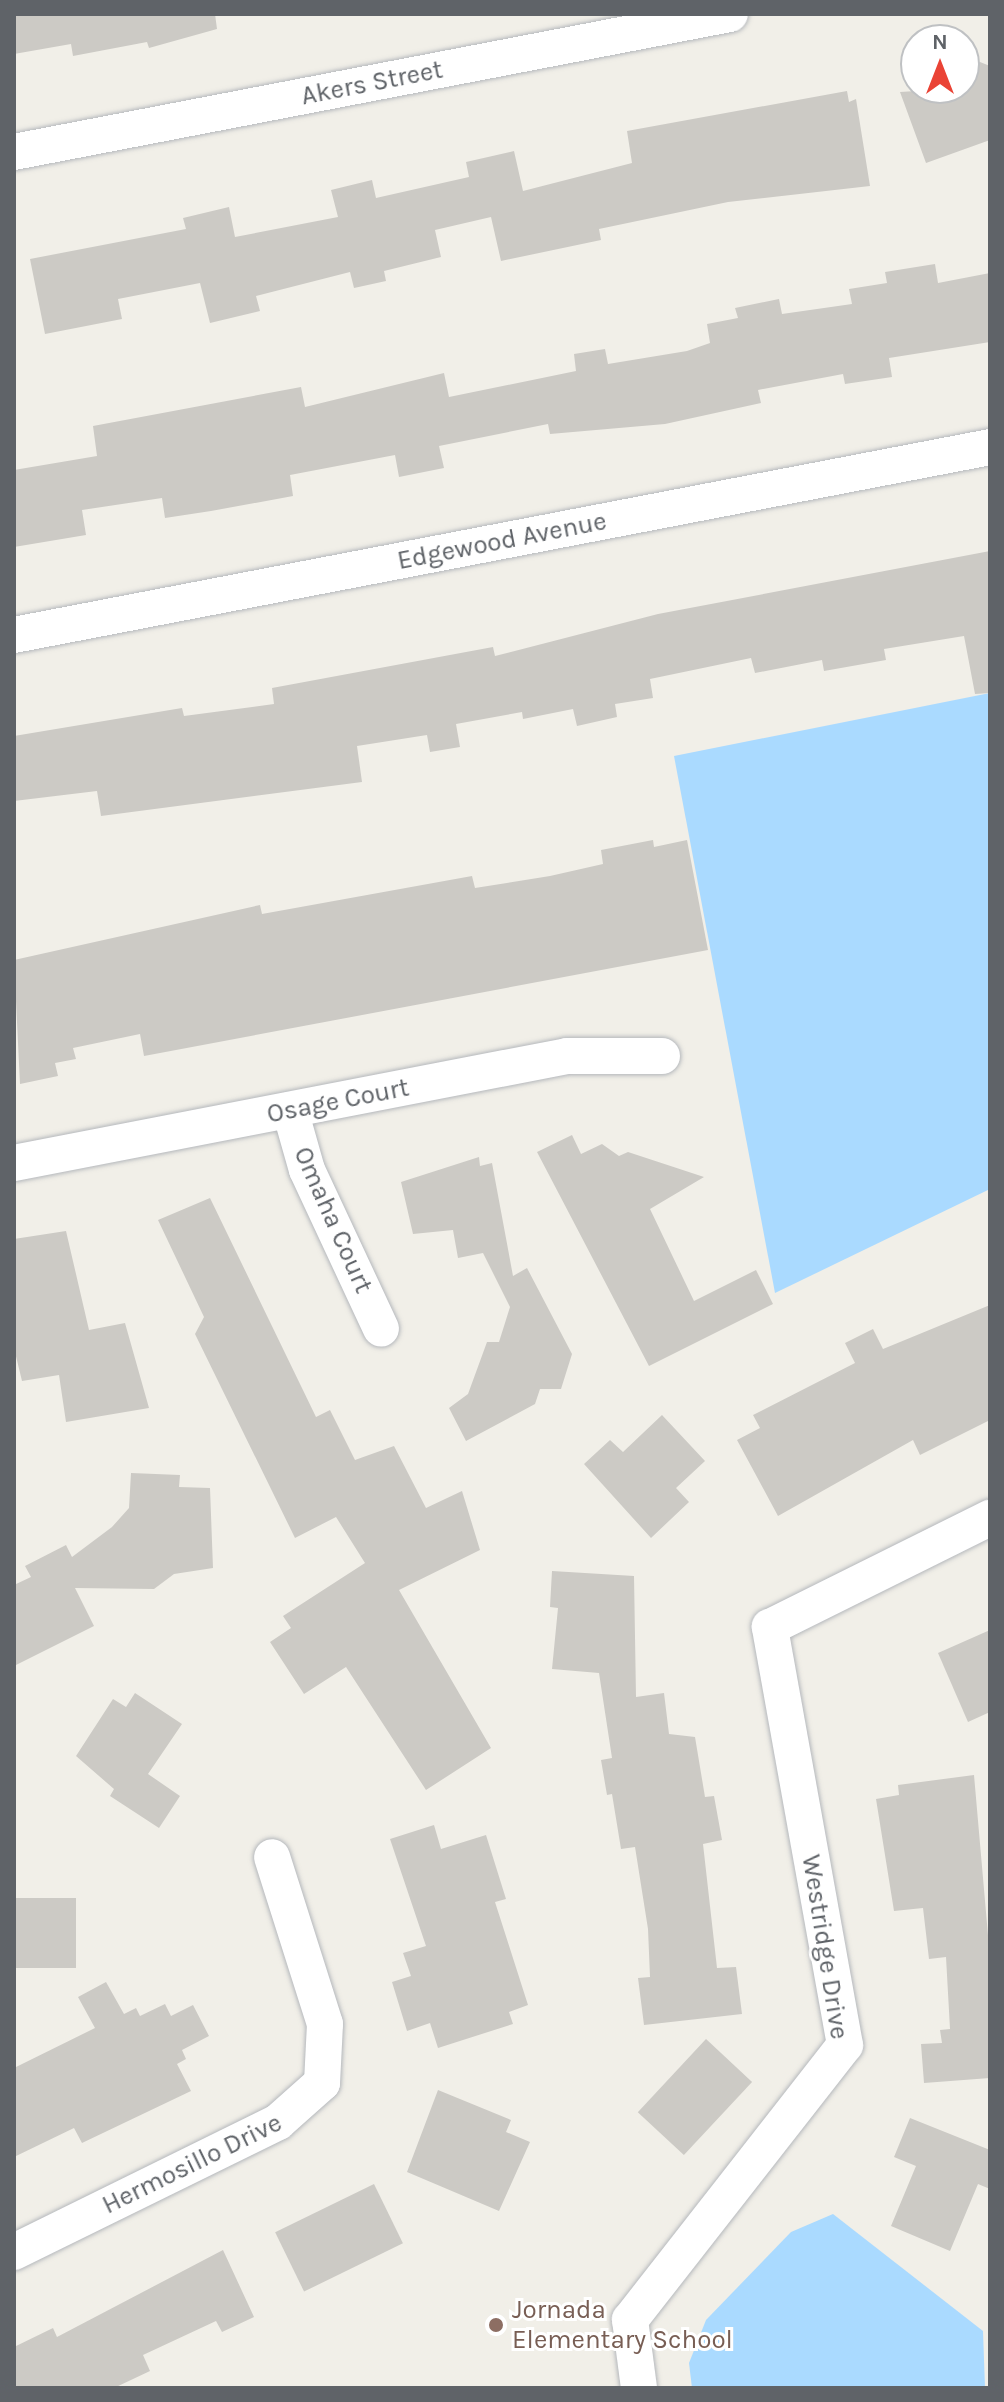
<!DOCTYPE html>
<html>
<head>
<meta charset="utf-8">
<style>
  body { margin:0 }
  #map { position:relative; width:1004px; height:2402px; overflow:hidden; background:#f1efe8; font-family:Karla,sans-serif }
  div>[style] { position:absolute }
  .water>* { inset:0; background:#aadaff }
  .building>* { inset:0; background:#cccac5; transform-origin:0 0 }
  .roads { filter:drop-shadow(0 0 2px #b5b8bc) drop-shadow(0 0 2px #b5b8bc) }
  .street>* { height:36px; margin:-18px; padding:0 18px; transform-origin:18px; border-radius:18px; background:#fff }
  .dots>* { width:22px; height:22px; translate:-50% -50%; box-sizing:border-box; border:4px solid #fff; border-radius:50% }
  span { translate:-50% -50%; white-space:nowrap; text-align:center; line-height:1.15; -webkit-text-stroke:6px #fff; paint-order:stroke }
  .street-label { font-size:26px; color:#5f6368 }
  .education-label { font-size:26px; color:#785e54 }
  .left { translate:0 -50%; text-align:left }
  .frame { position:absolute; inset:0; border:16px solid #5f6368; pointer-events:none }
  .north { position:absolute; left:900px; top:24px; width:80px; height:80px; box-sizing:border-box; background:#fff; border:2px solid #bfc1c3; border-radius:50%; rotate:0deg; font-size:22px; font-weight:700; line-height:32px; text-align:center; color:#5f6368 }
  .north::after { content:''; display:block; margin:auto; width:28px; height:36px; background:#ea4335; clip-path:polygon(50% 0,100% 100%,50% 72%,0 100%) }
</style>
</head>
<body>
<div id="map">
  <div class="water">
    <i style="clip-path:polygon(990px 693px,990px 1189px,775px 1293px,674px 756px)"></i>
    <i style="clip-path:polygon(833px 2214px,983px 2331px,985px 2388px,692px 2388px,689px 2363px,706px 2320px,791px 2232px)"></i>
  </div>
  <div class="building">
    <i style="clip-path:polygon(14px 14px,215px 14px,217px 29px,149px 48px,147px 42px,73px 56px,71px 44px,14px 54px)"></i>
    <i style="clip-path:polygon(980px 62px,990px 66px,990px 140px,926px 163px,900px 92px,964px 88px,964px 68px)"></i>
    <i style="clip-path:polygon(847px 91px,849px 102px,856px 99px,870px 186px,728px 202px,599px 229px,601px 240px,501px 261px,491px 217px,435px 230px,441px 257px,384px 271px,386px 281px,354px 288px,350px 272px,256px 296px,260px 311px,210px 323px,200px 283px,118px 299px,122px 319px,45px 334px,30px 259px,186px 229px,183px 218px,229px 207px,235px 237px,338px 217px,331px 190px,372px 180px,376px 198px,469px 177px,466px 162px,514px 151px,523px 191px,632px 163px,627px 131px)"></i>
    <i style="clip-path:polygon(935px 264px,938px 283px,990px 273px,990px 342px,889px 358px,892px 377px,845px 384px,843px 374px,758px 390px,761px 403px,665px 424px,550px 434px,548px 424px,439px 446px,444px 468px,399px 477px,395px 455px,290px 475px,293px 496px,211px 511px,165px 518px,162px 498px,82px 510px,86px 535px,14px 547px,14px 470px,97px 456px,93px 426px,301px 387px,305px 407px,444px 373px,449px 397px,576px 371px,574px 354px,605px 349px,608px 364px,687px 351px,710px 343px,707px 324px,738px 318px,735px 308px,779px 299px,782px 314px,852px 304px,849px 289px,887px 283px,885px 272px)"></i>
    <i style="clip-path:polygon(990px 551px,990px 693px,975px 694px,964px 636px,884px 649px,886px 660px,824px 671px,822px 660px,755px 673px,751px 658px,650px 679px,653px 698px,615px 704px,617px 717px,577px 726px,573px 709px,523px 719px,522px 712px,456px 724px,460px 747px,430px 752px,427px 735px,357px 746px,362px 782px,101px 816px,97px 791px,14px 801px,14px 736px,182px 708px,184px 716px,274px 704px,272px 688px,493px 647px,495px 656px,658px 614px)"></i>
    <i style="clip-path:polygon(653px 840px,654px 847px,687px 840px,708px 950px,144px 1056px,140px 1034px,73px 1048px,76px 1059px,55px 1063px,58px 1076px,20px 1084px,14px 960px,260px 905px,262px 914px,472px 876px,475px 888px,550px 876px,603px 864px,601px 850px)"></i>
    <i style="clip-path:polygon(572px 1135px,581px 1154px,602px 1144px,619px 1156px,628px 1152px,704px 1177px,650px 1209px,694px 1301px,756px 1270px,773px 1304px,649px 1366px,537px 1152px)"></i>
    <i style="clip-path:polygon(479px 1157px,480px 1166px,492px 1163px,513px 1276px,527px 1268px,572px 1354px,561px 1389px,540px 1389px,535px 1404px,466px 1441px,449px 1408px,468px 1394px,487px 1342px,499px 1342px,510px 1307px,483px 1253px,458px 1258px,453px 1230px,413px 1234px,401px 1182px)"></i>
    <i style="clip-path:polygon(210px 1198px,316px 1417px,330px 1410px,355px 1460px,394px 1446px,426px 1508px,462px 1491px,480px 1550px,399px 1590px,491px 1748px,426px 1790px,346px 1667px,304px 1694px,270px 1642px,291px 1628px,283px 1616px,365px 1563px,336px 1517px,295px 1538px,195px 1334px,204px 1317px,158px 1220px)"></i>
    <i style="clip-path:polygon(66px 1231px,89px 1330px,125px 1323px,149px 1408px,66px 1422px,59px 1375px,22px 1381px,14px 1348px,14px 1239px)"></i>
    <i style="clip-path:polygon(990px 1305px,990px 1420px,920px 1455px,913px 1440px,778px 1516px,737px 1440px,760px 1428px,753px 1415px,855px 1363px,845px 1343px,873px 1329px,883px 1349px)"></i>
    <i style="clip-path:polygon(662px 1415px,705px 1461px,676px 1488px,689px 1502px,651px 1538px,584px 1464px,610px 1440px,623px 1452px)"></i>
    <i style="clip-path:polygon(131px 1473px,180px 1475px,179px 1487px,210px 1488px,213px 1568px,174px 1574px,154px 1589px,75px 1588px,94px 1626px,14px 1666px,14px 1585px,31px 1577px,25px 1566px,66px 1545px,72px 1557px,112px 1527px,129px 1508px)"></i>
    <i style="clip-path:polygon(552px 1571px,634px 1576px,636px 1697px,664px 1693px,669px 1734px,695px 1737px,705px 1797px,714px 1796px,722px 1840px,703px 1844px,717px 1968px,736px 1967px,742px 2014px,644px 2025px,638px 1978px,650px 1977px,648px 1929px,635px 1847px,621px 1849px,612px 1794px,607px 1795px,601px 1760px,612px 1758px,599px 1673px,552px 1669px,558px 1608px,550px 1607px)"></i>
    <i style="clip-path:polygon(990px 1630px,990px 1712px,968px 1722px,938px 1653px)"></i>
    <i style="clip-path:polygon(135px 1693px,182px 1724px,148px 1774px,180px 1796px,159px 1828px,110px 1796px,114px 1789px,76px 1756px,113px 1699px,126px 1707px)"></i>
    <i style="clip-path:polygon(974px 1775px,990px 1958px,990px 2078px,924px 2083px,921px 2044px,942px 2043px,940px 2030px,950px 2029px,946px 1957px,929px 1959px,923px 1908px,894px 1911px,876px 1799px,899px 1795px,898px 1785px)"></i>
    <i style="clip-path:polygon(434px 1825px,441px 1849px,486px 1835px,506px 1899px,495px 1902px,528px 2005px,509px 2012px,513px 2024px,438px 2048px,430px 2023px,407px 2031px,392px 1982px,411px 1976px,403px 1953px,426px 1946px,390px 1839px)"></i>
    <i style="left:14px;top:1898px;width:62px;height:70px"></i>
    <i style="clip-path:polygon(106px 1982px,124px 2014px,136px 2008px,140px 2016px,165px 2004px,171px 2016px,193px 2005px,209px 2036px,182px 2050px,186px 2059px,177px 2064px,191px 2091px,82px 2143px,74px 2128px,14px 2157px,14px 2068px,95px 2028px,78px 1997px)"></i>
    <i style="left:706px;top:2039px;width:63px;height:100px;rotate:43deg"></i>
    <i style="clip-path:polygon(438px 2090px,511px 2120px,506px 2132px,530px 2142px,499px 2211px,407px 2172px)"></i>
    <i style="clip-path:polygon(910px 2118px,990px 2150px,990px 2189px,978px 2184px,950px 2251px,891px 2226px,916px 2166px,894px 2157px)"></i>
    <i style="left:374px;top:2184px;width:66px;height:110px;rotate:64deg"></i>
    <i style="clip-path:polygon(223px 2250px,254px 2317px,222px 2332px,216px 2321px,143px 2355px,150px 2371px,114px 2388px,14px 2388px,14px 2347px,53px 2328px,57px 2337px)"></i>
  </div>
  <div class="roads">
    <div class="street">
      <i style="left:14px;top:152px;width:729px;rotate:-10.91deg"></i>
      <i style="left:14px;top:635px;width:994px;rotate:-10.9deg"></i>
      <i style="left:290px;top:1110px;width:62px;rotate:74.2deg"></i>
      <i style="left:307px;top:1170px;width:175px;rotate:65deg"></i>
      <i style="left:14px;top:1163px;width:563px;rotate:-10.95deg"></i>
      <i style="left:567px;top:1056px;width:95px"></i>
      <i style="left:14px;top:2252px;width:294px;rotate:-26.2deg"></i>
      <i style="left:278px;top:2122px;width:59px;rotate:-41.6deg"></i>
      <i style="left:322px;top:2083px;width:59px;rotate:-87.1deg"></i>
      <i style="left:325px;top:2024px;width:175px;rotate:-107.6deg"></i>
      <i style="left:639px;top:2388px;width:69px;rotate:-97.5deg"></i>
      <i style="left:630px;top:2320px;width:349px;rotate:-52deg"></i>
      <i style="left:845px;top:2045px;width:425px;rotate:-100.2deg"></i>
      <i style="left:770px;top:1627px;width:246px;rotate:-26.4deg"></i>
    </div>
  </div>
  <div class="dots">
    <i style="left:496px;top:2325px;background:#8d6e63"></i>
  </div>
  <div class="street-label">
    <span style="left:372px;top:83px;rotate:-11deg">Akers Street</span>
    <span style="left:502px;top:541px;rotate:-11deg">Edgewood Avenue</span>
    <span style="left:338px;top:1101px;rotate:-11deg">Osage Court</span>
    <span style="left:333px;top:1220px;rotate:66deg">Omaha Court</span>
    <span style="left:825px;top:1947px;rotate:81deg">Westridge Drive</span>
    <span style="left:192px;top:2164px;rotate:-26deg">Hermosillo Drive</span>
  </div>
  <div class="education-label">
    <span class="left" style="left:512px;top:2325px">Jornada<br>Elementary School</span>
  </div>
  <div class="frame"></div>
  <div class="north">N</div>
</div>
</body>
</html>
